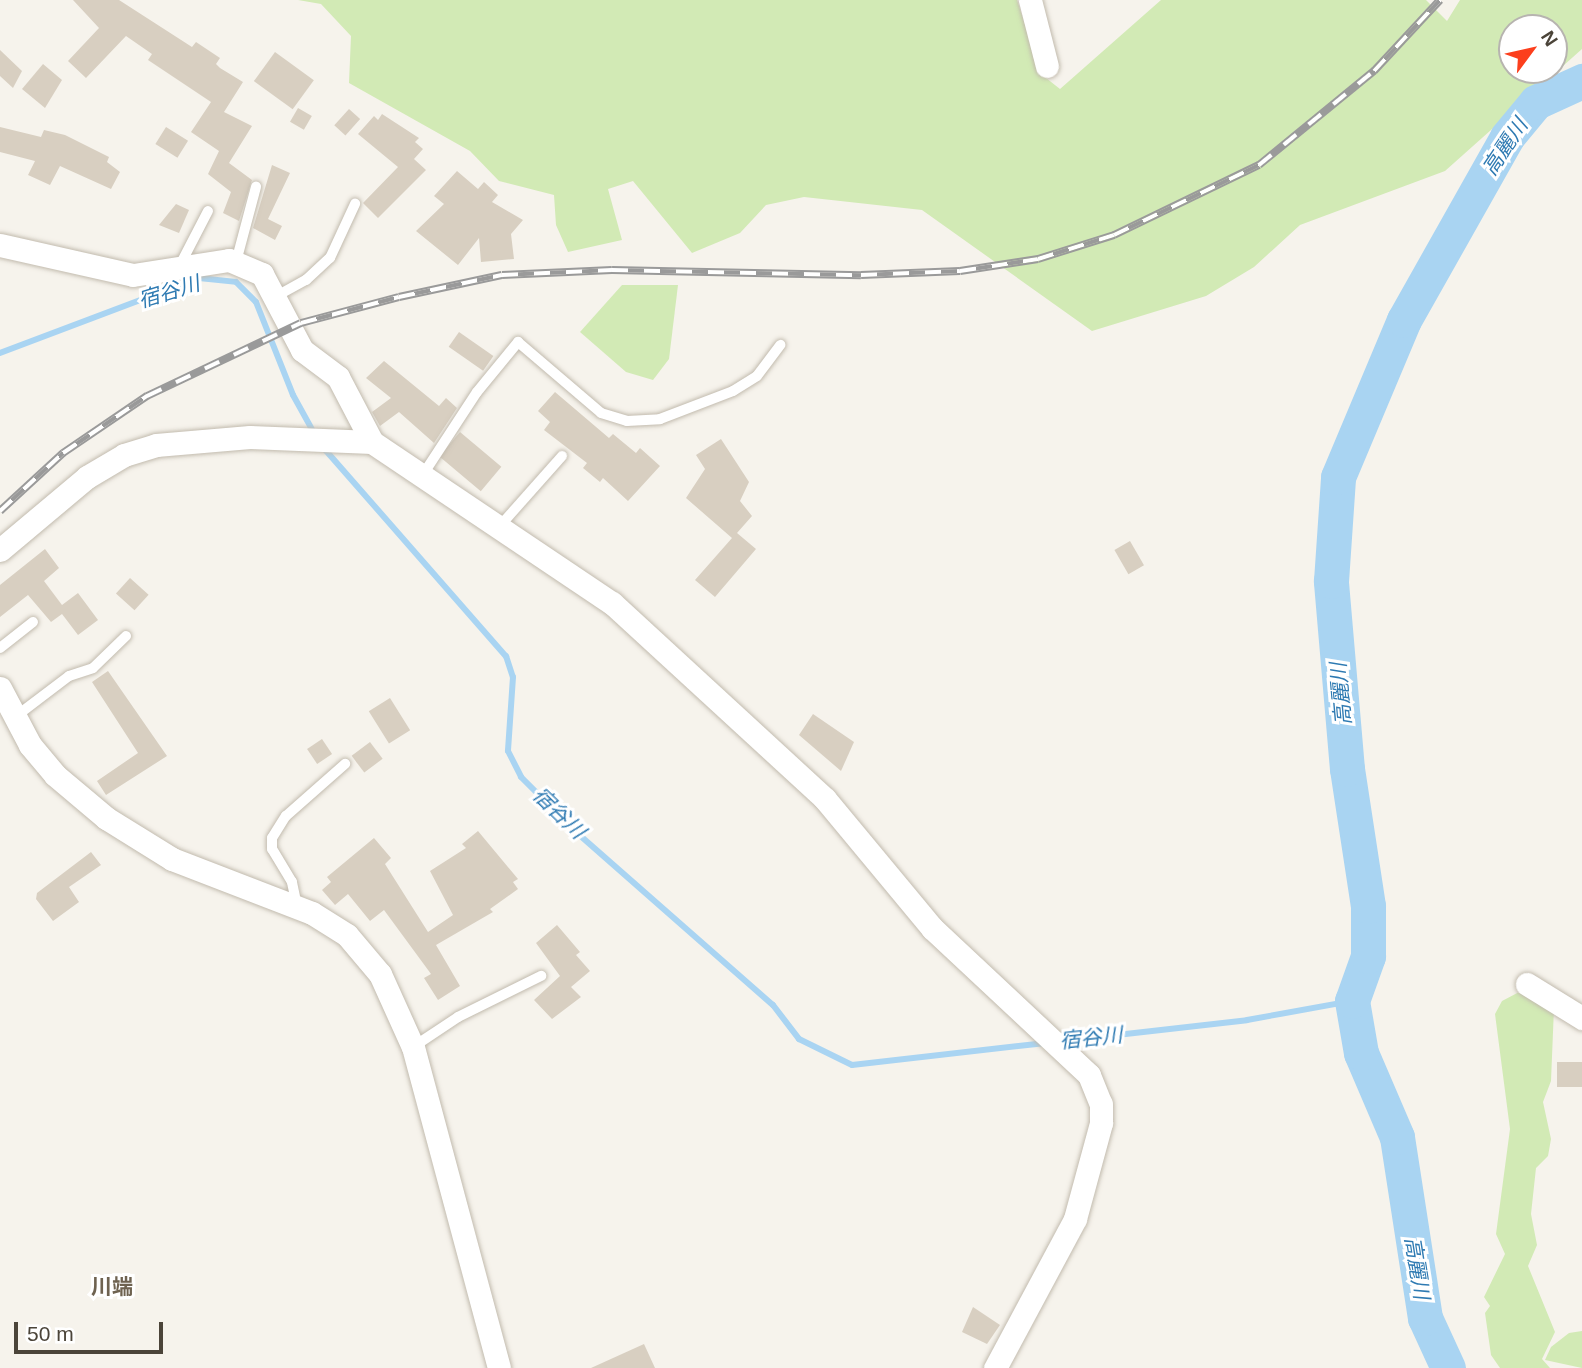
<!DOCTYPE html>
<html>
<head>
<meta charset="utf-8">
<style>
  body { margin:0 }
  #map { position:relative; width:1582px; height:1368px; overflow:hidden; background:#f6f3ec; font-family:Helvetica,"Noto Sans JP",sans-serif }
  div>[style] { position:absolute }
  .green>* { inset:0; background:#d2eab5 }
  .stream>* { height:6px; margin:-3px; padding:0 3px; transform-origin:3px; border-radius:3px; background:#a9d4f2 }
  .river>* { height:35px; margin:-17.5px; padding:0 17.5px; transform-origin:17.5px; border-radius:17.5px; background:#a9d4f2 }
  .building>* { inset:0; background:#d8cfc1; transform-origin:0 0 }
  .roads { filter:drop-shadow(0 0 2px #c2bbae) drop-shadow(0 0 2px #c2bbae) }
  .lane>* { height:10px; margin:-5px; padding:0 5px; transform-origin:5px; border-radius:5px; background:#fff }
  .street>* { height:23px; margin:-11.5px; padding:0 11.5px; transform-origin:11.5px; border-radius:11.5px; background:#fff }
  .rail>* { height:8px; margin-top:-4px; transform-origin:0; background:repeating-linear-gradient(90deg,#fff 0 16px,#9a9a9a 0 32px); box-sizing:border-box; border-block:2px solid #9a9a9a }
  span { translate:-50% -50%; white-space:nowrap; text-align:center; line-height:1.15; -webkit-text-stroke:6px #fff; paint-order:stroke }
  .water-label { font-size:21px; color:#2e7ab2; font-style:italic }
  .neighbourhood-label { font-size:21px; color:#6e6250; font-weight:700 }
  .north { position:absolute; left:1498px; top:14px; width:70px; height:70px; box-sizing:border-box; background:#fff; border:2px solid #b7b4b0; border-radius:50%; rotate:57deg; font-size:19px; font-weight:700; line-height:28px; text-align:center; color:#4b4439 }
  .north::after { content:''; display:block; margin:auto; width:24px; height:32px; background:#fc3f1d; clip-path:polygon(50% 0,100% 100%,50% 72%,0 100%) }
  .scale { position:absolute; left:14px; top:1322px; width:149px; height:32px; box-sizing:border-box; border:4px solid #4b4439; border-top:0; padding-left:9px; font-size:21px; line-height:24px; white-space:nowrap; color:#4b4439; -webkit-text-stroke:5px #fff; paint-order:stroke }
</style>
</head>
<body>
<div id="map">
  <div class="green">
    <i style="clip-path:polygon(evenodd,298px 0,1017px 0,1041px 74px,1060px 89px,1161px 0,1426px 0,1447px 21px,1460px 0,1582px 0,1582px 49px,1445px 171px,1300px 225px,1254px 267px,1206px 296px,1092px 331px,922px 210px,804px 197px,766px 205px,740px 233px,692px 253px,633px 181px,608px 189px,622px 240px,568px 252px,556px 225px,554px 195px,499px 181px,470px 151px,349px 83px,351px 36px,321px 4px,298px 0,1512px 28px,1554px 28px,1554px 70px,1512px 70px,1512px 28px)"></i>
    <i style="clip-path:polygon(622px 285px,678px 285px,669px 359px,653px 380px,626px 372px,580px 332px)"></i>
    <i style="clip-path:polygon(1523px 990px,1554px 1008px,1551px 1081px,1543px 1102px,1551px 1139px,1548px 1156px,1536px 1168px,1531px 1214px,1537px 1245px,1528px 1266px,1555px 1332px,1542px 1359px,1550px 1368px,1500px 1368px,1491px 1355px,1485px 1313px,1490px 1306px,1484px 1297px,1505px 1254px,1496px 1234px,1510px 1129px,1495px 1014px,1502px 1001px)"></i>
    <i style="clip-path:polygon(1582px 1331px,1582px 1368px,1545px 1360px,1551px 1347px,1569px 1333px)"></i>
  </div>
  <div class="stream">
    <i style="left:0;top:353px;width:213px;rotate:-20.7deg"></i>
    <i style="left:199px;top:278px;width:37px;rotate:6deg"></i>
    <i style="left:236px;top:282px;width:28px;rotate:45deg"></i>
    <i style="left:256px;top:302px;width:100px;rotate:68.3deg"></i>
    <i style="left:293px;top:395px;width:43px;rotate:61.1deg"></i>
    <i style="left:321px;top:445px;width:281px;rotate:48.8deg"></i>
    <i style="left:506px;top:656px;width:22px;rotate:72deg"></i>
    <i style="left:513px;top:677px;width:74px;rotate:93.9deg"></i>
    <i style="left:508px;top:751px;width:29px;rotate:63deg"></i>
    <i style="left:521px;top:777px;width:78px;rotate:45deg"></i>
    <i style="left:576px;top:832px;width:262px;rotate:41.3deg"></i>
    <i style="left:773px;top:1005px;width:43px;rotate:52.6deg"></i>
    <i style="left:799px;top:1039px;width:59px;rotate:26.1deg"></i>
    <i style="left:852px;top:1065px;width:195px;rotate:-6.5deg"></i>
    <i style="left:1064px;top:1041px;width:184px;rotate:-6.5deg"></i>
    <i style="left:1247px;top:1020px;width:107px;rotate:-10.3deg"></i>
  </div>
  <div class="river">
    <i style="left:1448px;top:1368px;width:55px;rotate:-114.7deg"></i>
    <i style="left:1425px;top:1318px;width:183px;rotate:-98.8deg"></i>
    <i style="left:1397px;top:1137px;width:91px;rotate:-113.2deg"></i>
    <i style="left:1361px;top:1053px;width:53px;rotate:-99.8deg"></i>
    <i style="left:1352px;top:1001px;width:48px;rotate:-70.4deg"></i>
    <i style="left:1368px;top:956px;width:50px;rotate:-90deg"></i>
    <i style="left:1368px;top:906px;width:139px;rotate:-98.7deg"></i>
    <i style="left:1347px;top:769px;width:189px;rotate:-94.9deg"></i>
    <i style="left:1331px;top:581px;width:104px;rotate:-86.1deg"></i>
    <i style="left:1338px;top:477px;width:170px;rotate:-67.2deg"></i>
    <i style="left:1404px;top:320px;width:210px;rotate:-60.6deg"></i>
    <i style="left:1507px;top:137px;width:45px;rotate:-50.4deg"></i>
    <i style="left:1536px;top:102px;width:51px;rotate:-24.5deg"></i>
  </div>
  <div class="building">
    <i style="clip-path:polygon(73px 0,119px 0,192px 47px,196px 42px,220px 58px,216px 64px,220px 68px,243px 82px,224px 112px,252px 126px,229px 163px,252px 180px,239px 221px,223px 213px,231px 192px,208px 174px,219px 151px,191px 132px,211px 102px,148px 60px,152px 54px,126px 36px,86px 78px,68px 61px,99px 28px)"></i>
    <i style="clip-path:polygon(0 50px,22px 71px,13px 88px,0 76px)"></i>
    <i style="left:275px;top:52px;width:48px;height:36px;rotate:36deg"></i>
    <i style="clip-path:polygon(43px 64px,62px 80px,45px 108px,22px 89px)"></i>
    <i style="left:298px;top:108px;width:16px;height:16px;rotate:30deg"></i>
    <i style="left:349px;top:109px;width:15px;height:22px;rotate:42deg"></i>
    <i style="clip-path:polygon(382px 114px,419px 138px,415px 142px,423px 149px,414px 159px,426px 170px,378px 218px,363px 203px,398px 167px,358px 134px,374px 116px,378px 120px)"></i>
    <i style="clip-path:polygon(0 127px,41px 137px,44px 130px,65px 135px,109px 157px,107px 162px,120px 172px,111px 189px,60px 166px,50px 185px,28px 175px,35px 161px,0 152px)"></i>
    <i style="left:166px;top:127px;width:26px;height:20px;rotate:32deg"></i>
    <i style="clip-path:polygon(272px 165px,290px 173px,268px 219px,282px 226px,275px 240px,253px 228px)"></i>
    <i style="clip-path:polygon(457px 171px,478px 189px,484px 182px,498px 195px,492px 202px,523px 220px,511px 234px,514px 259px,481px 262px,479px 238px,458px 265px,416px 231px,444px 204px,434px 196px)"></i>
    <i style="clip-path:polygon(176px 204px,189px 210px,179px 233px,159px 225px)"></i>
    <i style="left:459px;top:332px;width:42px;height:18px;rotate:35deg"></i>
    <i style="clip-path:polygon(384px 361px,439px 406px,446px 398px,457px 408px,434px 443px,399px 412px,380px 426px,372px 412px,391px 398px,366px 378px)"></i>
    <i style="clip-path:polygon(555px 392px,609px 438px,613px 434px,636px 453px,640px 448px,660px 466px,628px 501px,603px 478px,600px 482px,583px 468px,587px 463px,544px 430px,550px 422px,538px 411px)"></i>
    <i style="left:460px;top:432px;width:54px;height:32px;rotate:40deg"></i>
    <i style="clip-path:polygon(721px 439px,749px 482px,740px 501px,752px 516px,737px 533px,756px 549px,715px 597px,695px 580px,732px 538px,686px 498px,705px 469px,696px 455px)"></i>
    <i style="left:1130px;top:541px;width:28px;height:18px;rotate:60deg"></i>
    <i style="clip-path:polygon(45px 549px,59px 568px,44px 581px,62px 605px,78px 593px,98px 620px,78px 635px,62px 614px,51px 622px,28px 595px,0 617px,0 585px)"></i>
    <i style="left:130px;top:578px;width:25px;height:21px;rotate:42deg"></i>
    <i style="clip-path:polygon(108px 671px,167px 756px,106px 795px,97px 781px,138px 753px,92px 682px)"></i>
    <i style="left:390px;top:698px;width:38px;height:25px;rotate:58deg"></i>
    <i style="clip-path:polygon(813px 714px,854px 742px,841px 771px,799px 735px)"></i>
    <i style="left:322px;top:739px;width:18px;height:18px;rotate:56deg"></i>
    <i style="left:370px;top:742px;width:21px;height:23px;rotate:53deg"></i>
    <i style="clip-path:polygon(478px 831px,518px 879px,513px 882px,518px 889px,490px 909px,493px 912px,436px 945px,460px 986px,438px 1000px,424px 978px,431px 974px,384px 910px,370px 921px,348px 894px,335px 905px,322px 890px,331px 882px,327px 877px,374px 838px,391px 858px,385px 864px,428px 932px,453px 915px,430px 871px,466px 848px,462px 844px)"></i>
    <i style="clip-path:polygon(91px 852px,101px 865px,69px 887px,79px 902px,53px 921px,36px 899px,37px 893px)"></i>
    <i style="clip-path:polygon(557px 925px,580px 952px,576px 955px,590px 971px,571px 987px,581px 997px,552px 1019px,534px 1000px,560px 976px,536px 943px)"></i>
    <i style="left:1557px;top:1062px;width:25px;height:25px"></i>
    <i style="clip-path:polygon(973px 1307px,1000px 1325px,987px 1344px,962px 1332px)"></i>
    <i style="clip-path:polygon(644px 1344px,655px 1368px,591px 1368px)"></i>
  </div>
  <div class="roads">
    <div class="lane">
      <i style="left:236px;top:262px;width:78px;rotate:-75.1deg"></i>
      <i style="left:179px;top:267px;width:63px;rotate:-62.6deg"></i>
      <i style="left:273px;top:298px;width:38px;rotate:-29deg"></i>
      <i style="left:306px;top:280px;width:33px;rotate:-43deg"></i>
      <i style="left:330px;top:258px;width:60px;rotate:-65.2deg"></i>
      <i style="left:422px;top:476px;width:100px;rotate:-56.8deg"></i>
      <i style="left:477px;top:392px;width:65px;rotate:-50.6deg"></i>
      <i style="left:518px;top:342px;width:109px;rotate:40.5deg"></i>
      <i style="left:601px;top:413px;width:27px;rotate:17deg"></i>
      <i style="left:627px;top:421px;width:33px;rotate:-3deg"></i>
      <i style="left:660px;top:419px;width:78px;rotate:-21deg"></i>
      <i style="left:733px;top:391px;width:28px;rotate:-32deg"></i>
      <i style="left:757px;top:376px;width:39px;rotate:-53deg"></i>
      <i style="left:499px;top:527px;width:95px;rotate:-48.4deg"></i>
      <i style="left:0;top:648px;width:42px;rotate:-38.2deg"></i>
      <i style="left:15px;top:717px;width:68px;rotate:-37.2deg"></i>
      <i style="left:69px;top:676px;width:25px;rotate:-18deg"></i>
      <i style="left:93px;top:668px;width:46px;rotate:-44.1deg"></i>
      <i style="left:297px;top:906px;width:25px;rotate:-102deg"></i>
      <i style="left:292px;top:882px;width:39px;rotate:-121deg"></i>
      <i style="left:272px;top:849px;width:11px;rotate:-90deg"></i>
      <i style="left:272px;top:838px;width:26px;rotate:-58deg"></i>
      <i style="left:286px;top:816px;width:79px;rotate:-41.4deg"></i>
      <i style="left:413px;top:1047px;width:54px;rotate:-33.7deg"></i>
      <i style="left:458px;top:1017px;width:93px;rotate:-26.3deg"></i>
    </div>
    <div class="street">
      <i style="left:1030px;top:0;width:68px;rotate:75.6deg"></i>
      <i style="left:0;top:245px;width:136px;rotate:12.7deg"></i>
      <i style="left:133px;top:275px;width:97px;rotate:-8.9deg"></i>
      <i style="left:229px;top:260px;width:36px;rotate:23deg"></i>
      <i style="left:262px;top:274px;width:86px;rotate:62.2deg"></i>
      <i style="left:302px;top:350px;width:45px;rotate:36.9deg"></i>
      <i style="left:338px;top:377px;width:73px;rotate:62.4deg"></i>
      <i style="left:372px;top:442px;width:289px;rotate:33.9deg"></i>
      <i style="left:612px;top:603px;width:289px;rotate:42.6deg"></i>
      <i style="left:825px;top:799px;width:168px;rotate:50.3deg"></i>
      <i style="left:932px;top:928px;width:215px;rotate:43.1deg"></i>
      <i style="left:1089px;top:1075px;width:31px;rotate:68deg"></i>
      <i style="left:1101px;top:1104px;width:19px;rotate:90deg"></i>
      <i style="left:1101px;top:1123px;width:99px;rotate:105.2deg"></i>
      <i style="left:1075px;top:1219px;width:169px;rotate:118.2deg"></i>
      <i style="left:0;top:550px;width:114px;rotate:-40deg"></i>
      <i style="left:87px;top:477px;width:43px;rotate:-30.7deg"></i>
      <i style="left:124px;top:455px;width:34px;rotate:-17deg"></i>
      <i style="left:156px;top:445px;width:94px;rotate:-4.9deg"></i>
      <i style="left:250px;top:437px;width:122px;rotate:2.3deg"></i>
      <i style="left:0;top:688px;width:64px;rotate:62.2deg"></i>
      <i style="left:30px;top:745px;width:39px;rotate:50deg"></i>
      <i style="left:55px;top:775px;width:67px;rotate:40.1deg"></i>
      <i style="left:106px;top:818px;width:78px;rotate:31.8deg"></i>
      <i style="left:172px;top:859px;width:150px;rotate:21.1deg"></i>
      <i style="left:312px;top:913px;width:41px;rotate:32.2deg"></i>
      <i style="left:347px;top:935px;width:51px;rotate:49.8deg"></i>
      <i style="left:380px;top:974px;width:80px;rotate:65.7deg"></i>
      <i style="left:413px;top:1047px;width:332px;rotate:75deg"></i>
      <i style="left:1527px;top:984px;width:65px;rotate:31.7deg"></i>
    </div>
  </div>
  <div class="rail">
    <i style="left:0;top:511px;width:86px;rotate:-42.6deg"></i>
    <i style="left:63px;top:453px;width:102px;rotate:-34.2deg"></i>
    <i style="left:147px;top:396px;width:170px;rotate:-25.4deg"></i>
    <i style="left:301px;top:323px;width:101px;rotate:-14.9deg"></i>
    <i style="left:399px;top:297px;width:105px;rotate:-12.1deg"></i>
    <i style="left:502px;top:275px;width:110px;rotate:-2.6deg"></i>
    <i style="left:612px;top:270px;width:249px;rotate:1.2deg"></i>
    <i style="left:861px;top:275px;width:99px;rotate:-2.3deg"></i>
    <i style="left:960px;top:271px;width:79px;rotate:-8.7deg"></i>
    <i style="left:1038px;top:259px;width:80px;rotate:-17.5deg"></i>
    <i style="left:1114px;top:235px;width:161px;rotate:-25.8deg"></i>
    <i style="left:1259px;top:165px;width:149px;rotate:-39.3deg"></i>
    <i style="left:1374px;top:71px;width:97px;rotate:-47.1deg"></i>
  </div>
  <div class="water-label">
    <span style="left:1505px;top:147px;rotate:-56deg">高麗川</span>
    <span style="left:169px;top:292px;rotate:-17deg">宿谷川</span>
    <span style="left:1341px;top:694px;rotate:-95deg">高麗川</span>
    <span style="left:559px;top:813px;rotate:44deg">宿谷川</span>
    <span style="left:1091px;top:1038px;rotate:-6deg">宿谷川</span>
    <span style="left:1417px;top:1268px;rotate:81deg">高麗川</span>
  </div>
  <div class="neighbourhood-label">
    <span style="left:112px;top:1287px">川端</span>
  </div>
  <div class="north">N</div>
  <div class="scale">50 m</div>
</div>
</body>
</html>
